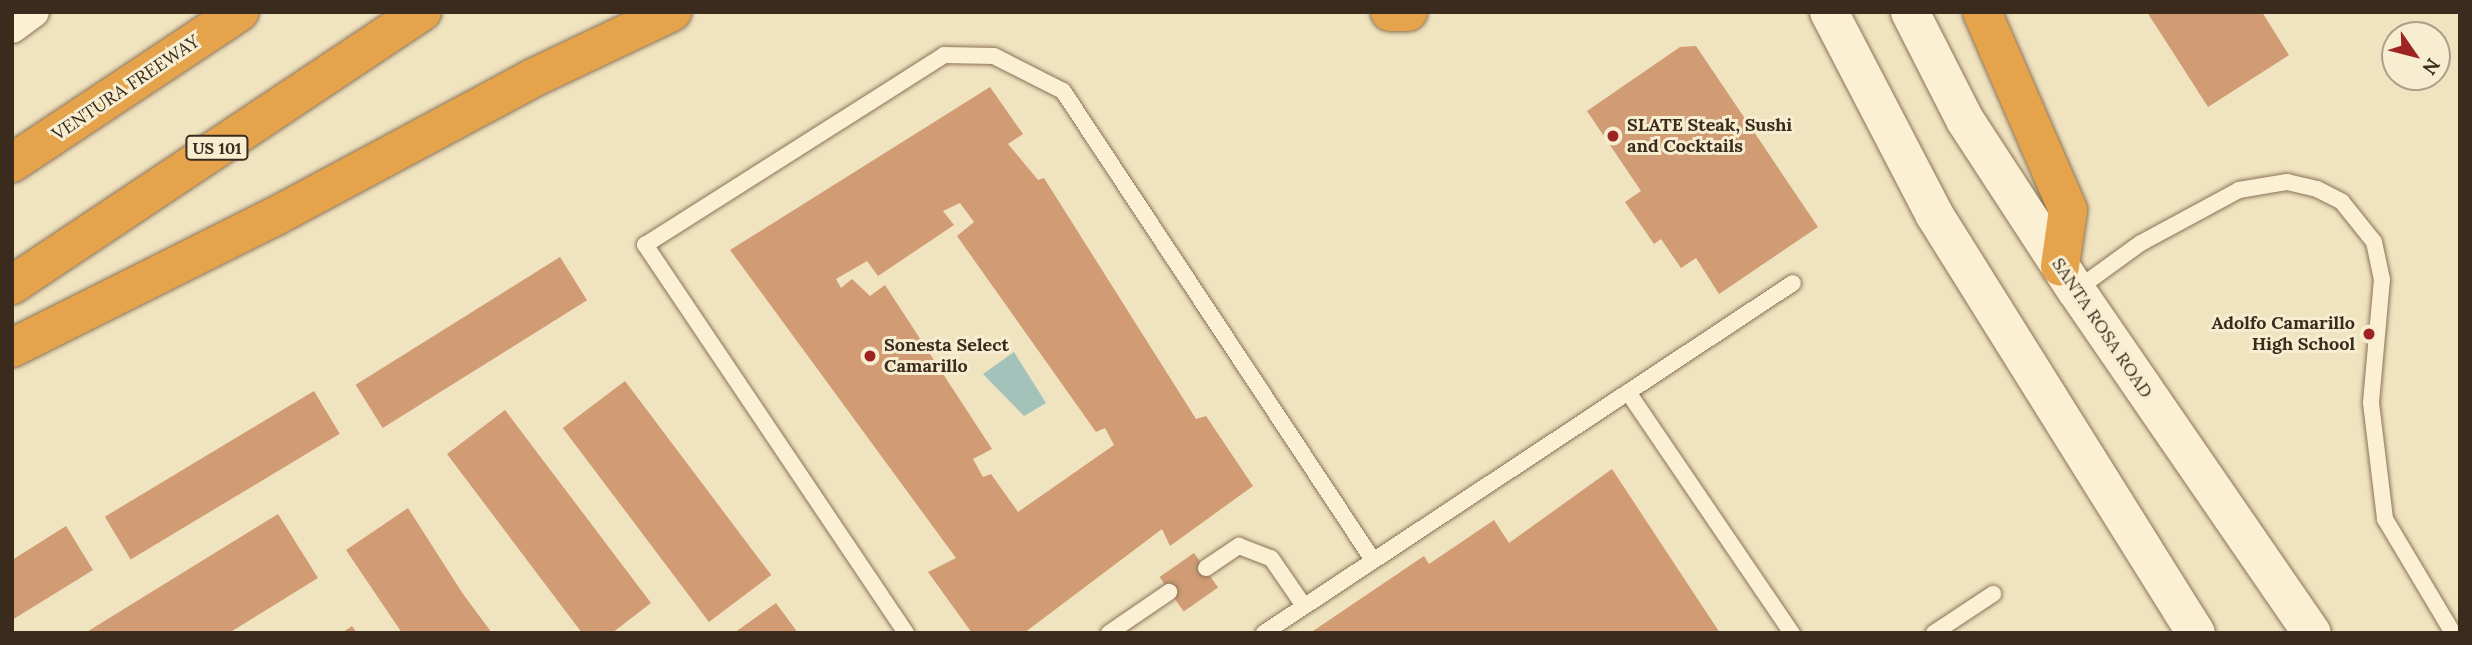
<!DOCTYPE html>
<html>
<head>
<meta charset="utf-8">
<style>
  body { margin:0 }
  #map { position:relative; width:2472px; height:645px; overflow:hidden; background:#f0e3c0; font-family:Lora,serif }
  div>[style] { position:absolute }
  .water>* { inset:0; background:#a3c2ba }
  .building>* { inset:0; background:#d19c74; transform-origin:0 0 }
  .roads { filter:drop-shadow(0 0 2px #8b7357) drop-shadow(0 0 2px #8b7357) }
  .service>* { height:16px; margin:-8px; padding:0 8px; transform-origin:8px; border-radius:8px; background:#fbf0d4 }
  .minor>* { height:30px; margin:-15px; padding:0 15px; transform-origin:15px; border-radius:15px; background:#fbf0d4 }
  .secondary>* { height:38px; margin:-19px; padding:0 19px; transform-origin:19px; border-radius:19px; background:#fbf0d4 }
  .motorway>* { height:38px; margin:-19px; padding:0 19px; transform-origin:19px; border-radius:19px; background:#e5a34c }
  .dots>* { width:19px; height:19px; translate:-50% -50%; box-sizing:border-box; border:4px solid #f7edd0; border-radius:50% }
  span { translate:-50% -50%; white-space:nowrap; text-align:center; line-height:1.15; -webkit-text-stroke:6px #f7edd0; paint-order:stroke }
  .shield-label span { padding:2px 5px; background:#f7edd0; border:2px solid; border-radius:5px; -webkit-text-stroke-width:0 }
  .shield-label { font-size:16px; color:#3a2b1c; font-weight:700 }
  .street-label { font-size:18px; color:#3a2b1c }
  .poi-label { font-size:18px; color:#3a2b1c; font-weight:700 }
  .left { translate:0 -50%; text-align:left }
  .right { translate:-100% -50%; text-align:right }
  .frame { position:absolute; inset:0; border:14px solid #3a2b1c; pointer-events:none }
  .north { position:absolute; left:2381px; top:21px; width:70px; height:70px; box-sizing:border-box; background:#f7edd0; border:2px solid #ab9f88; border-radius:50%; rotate:125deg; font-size:19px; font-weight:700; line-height:28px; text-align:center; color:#3a2b1c }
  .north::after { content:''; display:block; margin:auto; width:24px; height:32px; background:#9d2423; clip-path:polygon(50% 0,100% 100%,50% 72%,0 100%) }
</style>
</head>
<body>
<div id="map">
  <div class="water">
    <i style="clip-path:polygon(1014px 352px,1046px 403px,1024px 416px,983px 374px)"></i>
  </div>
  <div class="building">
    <i style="clip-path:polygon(2147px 12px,2262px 12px,2289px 55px,2208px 107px)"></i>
    <i style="clip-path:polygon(1696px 46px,1818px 227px,1719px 294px,1696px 258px,1681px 268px,1661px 239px,1654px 244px,1625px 202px,1641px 191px,1587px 111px,1680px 47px)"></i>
    <i style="clip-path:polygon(evenodd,990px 87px,1023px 134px,1008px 144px,1038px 180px,1044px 178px,1196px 419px,1206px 416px,1253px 486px,1170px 546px,1162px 529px,1024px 633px,972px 633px,928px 572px,956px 558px,730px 250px,990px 87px,960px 203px,974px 222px,957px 236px,1096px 432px,1105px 428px,1114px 445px,1018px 512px,991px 474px,983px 477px,973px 459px,992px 449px,885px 285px,870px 296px,852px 279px,841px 288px,836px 279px,867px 261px,878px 276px,954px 225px,943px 211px,960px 203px)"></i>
    <i style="left:560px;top:257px;width:51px;height:241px;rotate:58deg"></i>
    <i style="left:625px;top:381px;width:243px;height:78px;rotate:53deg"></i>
    <i style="left:314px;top:391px;width:50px;height:244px;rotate:59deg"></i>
    <i style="clip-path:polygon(505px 410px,651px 603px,612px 633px,582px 633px,447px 454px)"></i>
    <i style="clip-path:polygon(1612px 469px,1720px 633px,1310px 633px,1424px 556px,1429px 564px,1494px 520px,1509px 543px)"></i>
    <i style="clip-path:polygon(408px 508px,463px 594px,492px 633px,402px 633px,346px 550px)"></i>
    <i style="clip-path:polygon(278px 514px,318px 578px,229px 633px,85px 633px)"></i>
    <i style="clip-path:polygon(66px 526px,93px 570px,12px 620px,12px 560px)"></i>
    <i style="left:1194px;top:553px;width:42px;height:42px;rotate:55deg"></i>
    <i style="clip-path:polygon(776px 603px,798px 633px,734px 633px)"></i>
    <i style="clip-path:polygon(352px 626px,357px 633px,342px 633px)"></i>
  </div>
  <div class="roads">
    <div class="service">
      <i style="left:2076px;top:290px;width:80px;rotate:-35.9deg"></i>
      <i style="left:2141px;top:243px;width:111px;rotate:-28.4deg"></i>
      <i style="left:2239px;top:190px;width:49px;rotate:-9.5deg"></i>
      <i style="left:2287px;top:182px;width:31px;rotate:13deg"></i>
      <i style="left:2317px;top:189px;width:28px;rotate:27deg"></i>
      <i style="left:2342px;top:202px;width:51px;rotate:51.3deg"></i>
      <i style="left:2374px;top:242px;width:38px;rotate:78deg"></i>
      <i style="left:2382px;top:279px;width:124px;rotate:95.1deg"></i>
      <i style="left:2371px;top:403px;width:117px;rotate:83.1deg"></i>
      <i style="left:2385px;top:519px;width:133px;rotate:59.2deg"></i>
      <i style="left:1628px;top:392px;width:292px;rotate:55.8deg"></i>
      <i style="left:1206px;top:568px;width:40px;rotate:-34deg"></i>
      <i style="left:1239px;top:546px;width:34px;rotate:21deg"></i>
      <i style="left:1271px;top:558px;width:58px;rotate:55.5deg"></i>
      <i style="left:906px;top:633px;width:468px;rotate:-123.9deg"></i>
      <i style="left:645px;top:245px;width:354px;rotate:-32.4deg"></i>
      <i style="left:944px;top:55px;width:50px;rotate:1.1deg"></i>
      <i style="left:994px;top:56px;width:77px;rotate:26.9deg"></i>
      <i style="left:1063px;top:91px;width:562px;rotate:56.54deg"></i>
      <i style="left:1109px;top:633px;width:73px;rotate:-34.3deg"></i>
      <i style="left:1264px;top:633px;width:634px;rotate:-33.49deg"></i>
      <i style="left:1934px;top:633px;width:71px;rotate:-33.5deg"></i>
    </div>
    <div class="minor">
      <i style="left:12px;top:28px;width:27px;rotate:-36deg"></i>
    </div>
    <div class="secondary">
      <i style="left:1829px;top:12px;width:228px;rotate:62.5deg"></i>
      <i style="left:1934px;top:214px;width:494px;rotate:58deg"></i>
      <i style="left:1910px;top:12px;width:121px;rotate:63deg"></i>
      <i style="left:1965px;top:120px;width:203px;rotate:56.9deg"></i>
      <i style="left:2076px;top:290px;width:416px;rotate:55.5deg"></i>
    </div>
    <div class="motorway">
      <i style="left:1390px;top:12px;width:18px"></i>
      <i style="left:1982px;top:12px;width:216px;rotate:66.5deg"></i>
      <i style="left:2068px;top:210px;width:57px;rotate:98.1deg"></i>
      <i style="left:12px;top:163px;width:273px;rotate:-33.6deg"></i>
      <i style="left:12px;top:285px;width:493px;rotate:-33.7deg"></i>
      <i style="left:12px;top:348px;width:293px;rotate:-26.6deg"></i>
      <i style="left:274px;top:217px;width:294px;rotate:-28.2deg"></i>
      <i style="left:533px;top:78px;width:154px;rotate:-25.4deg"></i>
    </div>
  </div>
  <div class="dots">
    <i style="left:1613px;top:136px;background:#9d2423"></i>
    <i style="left:2369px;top:334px;background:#9d2423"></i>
    <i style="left:870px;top:356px;background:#9d2423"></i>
  </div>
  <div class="shield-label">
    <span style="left:217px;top:148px">US 101</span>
  </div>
  <div class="street-label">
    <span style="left:126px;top:88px;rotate:-34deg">VENTURA FREEWAY</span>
    <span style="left:2102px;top:328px;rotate:56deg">SANTA ROSA ROAD</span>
  </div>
  <div class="poi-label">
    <span class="left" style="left:1627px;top:136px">SLATE Steak, Sushi<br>and Cocktails</span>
    <span class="right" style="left:2355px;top:334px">Adolfo Camarillo<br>High School</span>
    <span class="left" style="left:884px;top:356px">Sonesta Select<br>Camarillo</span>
  </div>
  <div class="frame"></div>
  <div class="north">N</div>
</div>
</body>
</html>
